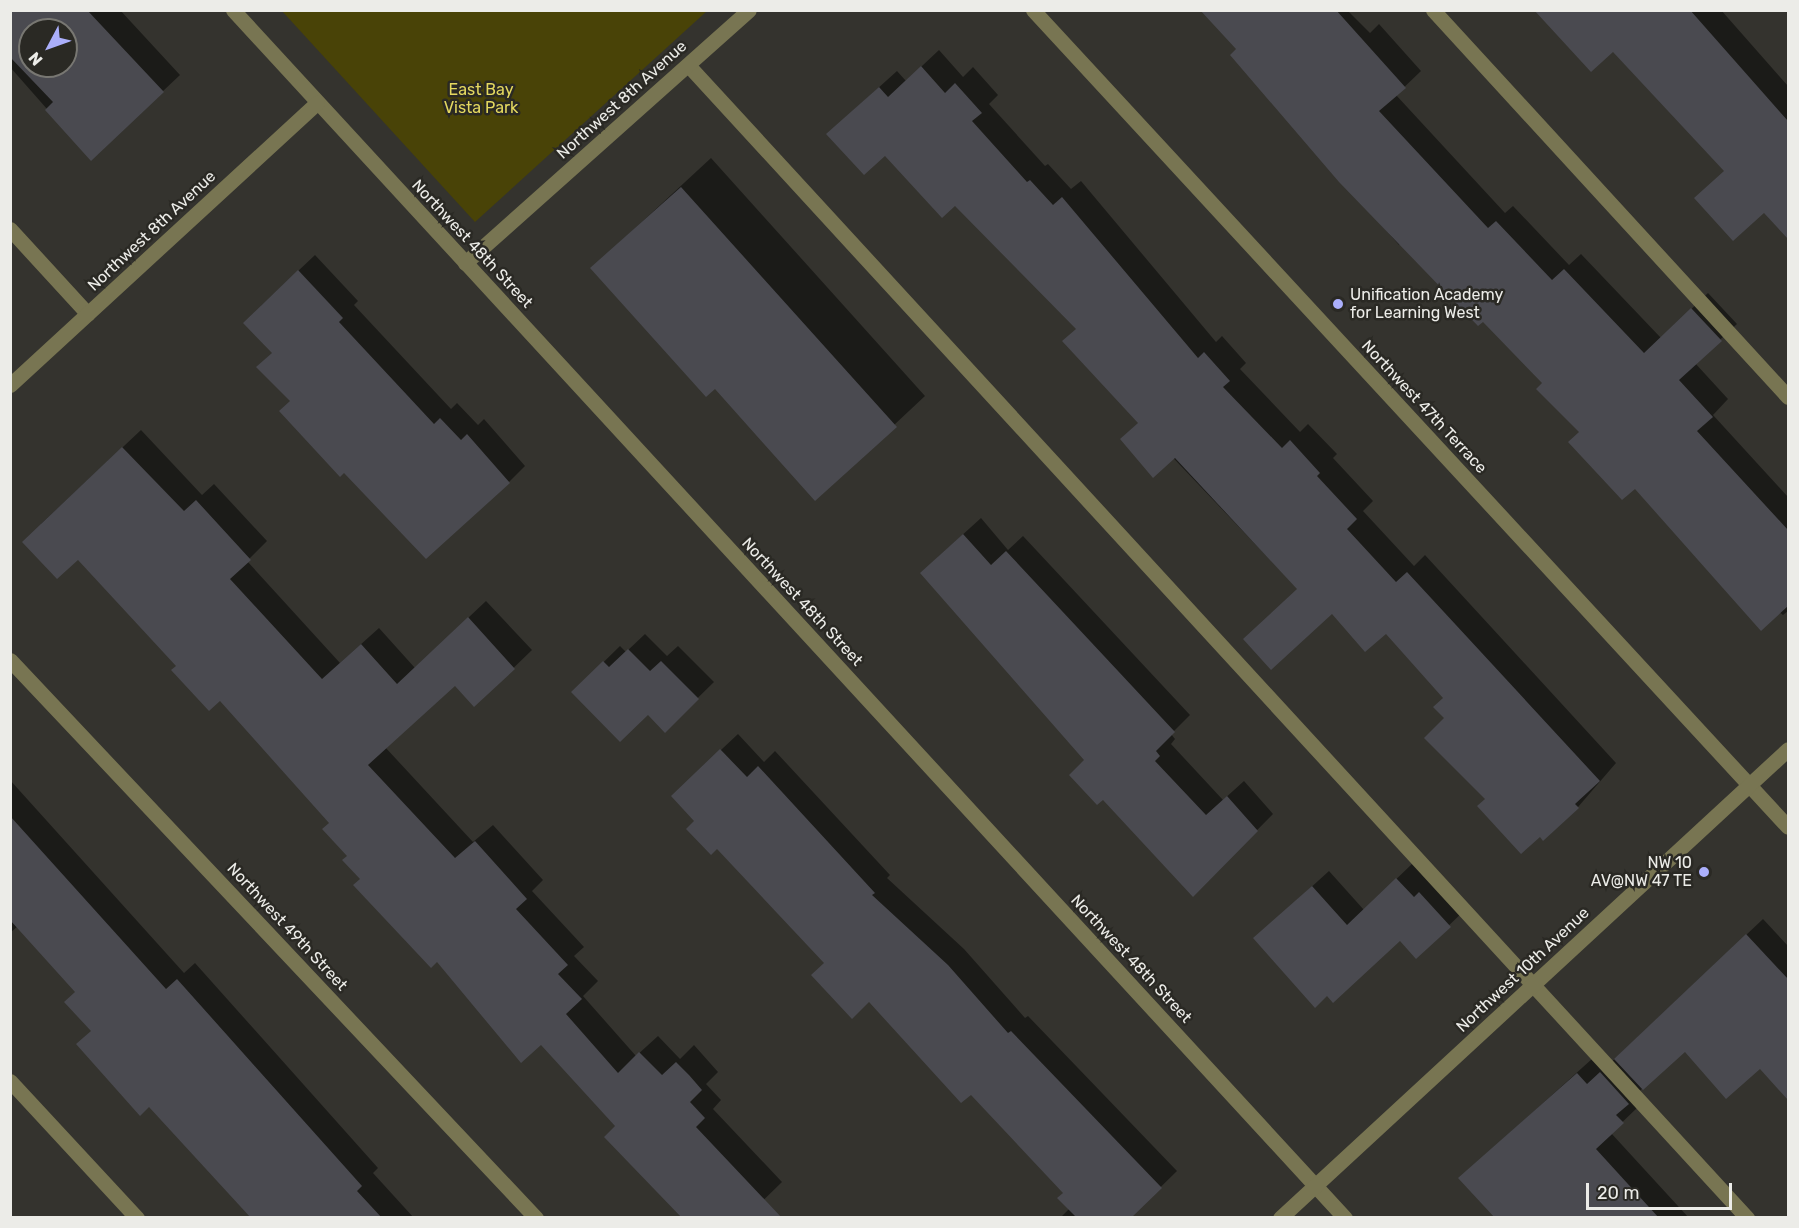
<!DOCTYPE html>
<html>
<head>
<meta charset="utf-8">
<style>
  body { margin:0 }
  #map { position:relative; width:1799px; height:1228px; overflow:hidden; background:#34332e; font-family:Rubik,sans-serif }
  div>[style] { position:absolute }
  .green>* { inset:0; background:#494307 }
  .shadow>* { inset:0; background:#0007 }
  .building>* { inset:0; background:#4a4a50 }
  .minor>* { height:15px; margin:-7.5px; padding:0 7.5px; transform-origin:7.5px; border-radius:7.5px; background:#787552 }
  .dots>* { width:16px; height:16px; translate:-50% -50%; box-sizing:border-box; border:3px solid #2a2924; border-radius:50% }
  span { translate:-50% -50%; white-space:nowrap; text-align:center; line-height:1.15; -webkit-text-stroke:5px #2a2924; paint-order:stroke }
  .park-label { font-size:16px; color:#e4d85f }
  .street-label { font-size:16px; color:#ecece8 }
  .poi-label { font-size:16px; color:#ecece8 }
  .left { translate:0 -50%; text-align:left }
  .right { translate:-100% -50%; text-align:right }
  .frame { position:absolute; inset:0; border:12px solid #ecece8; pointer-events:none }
  .north { position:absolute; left:18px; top:18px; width:60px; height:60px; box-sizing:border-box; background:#2a2924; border:2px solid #787772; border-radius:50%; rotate:229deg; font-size:16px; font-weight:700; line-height:24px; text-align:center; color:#ecece8 }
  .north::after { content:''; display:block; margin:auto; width:21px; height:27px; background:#abaffb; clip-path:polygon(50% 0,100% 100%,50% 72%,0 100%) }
  .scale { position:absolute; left:1586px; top:1183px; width:146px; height:27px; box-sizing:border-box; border:3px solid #ecece8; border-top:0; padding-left:8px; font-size:18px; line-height:21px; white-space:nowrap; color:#ecece8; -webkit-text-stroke:4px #2a2924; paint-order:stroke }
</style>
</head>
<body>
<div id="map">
  <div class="green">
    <i style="clip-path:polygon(282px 11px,707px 11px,475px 222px)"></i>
  </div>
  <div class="shadow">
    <i style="clip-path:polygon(evenodd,10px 10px,120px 10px,180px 75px,91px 159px,10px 67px,10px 10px,30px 30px,66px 30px,66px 66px,30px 66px,30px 30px)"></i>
    <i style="clip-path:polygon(1215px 10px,1347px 10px,1370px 33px,1379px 24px,1421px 71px,1396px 95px,1505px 213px,1513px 206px,1569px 265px,1581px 254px,1661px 338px,1708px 293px,1737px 324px,1695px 363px,1728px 399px,1713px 415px,1788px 497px,1788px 611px,1783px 615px,1635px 487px,1581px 432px,1544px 383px,1483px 319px,1402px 242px,1399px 245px,1232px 55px,1238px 49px)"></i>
    <i style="clip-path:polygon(1541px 10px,1721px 10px,1788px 86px,1788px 237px,1613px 50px)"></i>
    <i style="clip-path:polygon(939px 50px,963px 77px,973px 67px,998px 95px,989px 104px,1045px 166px,1048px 164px,1071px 189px,1081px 181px,1216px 342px,1222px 336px,1246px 363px,1240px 369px,1300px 432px,1308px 424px,1337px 454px,1333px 458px,1373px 501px,1363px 511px,1414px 566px,1425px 555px,1616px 763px,1578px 807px,1487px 799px,1446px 718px,1445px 697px,1386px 632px,1332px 611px,1298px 589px,1139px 422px,1077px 328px,955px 204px,885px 154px,846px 117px,897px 71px,906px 81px)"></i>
    <i style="clip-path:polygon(711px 158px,925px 396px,815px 499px,715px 387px,592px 268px)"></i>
    <i style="clip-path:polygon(315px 255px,358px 301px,354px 305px,451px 409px,457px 403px,478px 425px,484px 419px,525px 466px,509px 482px,292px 400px,261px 306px)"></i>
    <i style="clip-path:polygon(141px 430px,202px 495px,214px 484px,267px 541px,247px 561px,340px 663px,379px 628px,415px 668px,486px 601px,532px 650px,475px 705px,455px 684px,385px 747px,473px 842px,493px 825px,543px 880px,532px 891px,584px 947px,574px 956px,598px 981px,583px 996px,636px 1056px,658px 1036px,680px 1059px,694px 1045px,718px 1072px,706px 1084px,721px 1100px,713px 1109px,782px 1182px,745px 1218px,617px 1126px,541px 1043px,437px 960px,362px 879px,330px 823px,220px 699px,178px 666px,78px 558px,41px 524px)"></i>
    <i style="clip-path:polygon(981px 518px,1008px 550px,1023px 536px,1190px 715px,1171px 734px,1175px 739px,1171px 744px,1223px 800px,1244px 781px,1273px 814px,1193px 895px,1085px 760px,938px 557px)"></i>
    <i style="clip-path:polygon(645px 634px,667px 656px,678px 646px,714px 682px,665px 730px,648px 713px,573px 692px,620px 646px,626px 652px)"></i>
    <i style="clip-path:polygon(738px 734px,764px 762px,775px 751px,890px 875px,887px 878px,964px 949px,1025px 1018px,1028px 1016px,1177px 1171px,1129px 1218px,1060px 1218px,1070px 1208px,1065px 1193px,971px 1093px,826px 963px,696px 821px,689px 780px)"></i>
    <i style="clip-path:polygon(10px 780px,184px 973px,195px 963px,378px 1168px,373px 1173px,414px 1218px,269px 1218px,92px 1030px,77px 992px,18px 926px,10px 933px)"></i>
    <i style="clip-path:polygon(1413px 863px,1466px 909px,1416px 957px,1400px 939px,1255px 938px,1329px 871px,1364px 910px)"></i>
    <i style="clip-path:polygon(1763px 919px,1788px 946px,1788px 1098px,1760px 1067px,1685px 1049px,1631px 1099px,1638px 1107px,1611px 1133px,1689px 1218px,1505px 1218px,1460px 1178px,1593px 1058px,1604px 1069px)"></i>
  </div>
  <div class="building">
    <i style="clip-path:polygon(evenodd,10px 10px,87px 10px,164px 92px,91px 161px,45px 110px,53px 102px,10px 57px,10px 10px,30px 30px,66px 30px,66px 66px,30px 66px,30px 30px)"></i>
    <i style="clip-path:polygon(1200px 10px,1336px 10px,1406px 88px,1379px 111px,1488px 228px,1496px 221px,1552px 280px,1564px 269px,1644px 353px,1691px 308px,1722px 341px,1679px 380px,1713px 417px,1697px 431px,1788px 530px,1788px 606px,1761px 631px,1635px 489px,1622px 500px,1568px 442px,1579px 432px,1536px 389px,1542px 383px,1483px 322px,1478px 326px,1339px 182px,1230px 55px,1236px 49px)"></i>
    <i style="clip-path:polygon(1534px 10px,1690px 10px,1788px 121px,1788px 239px,1764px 213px,1733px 241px,1694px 198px,1724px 171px,1613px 52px,1591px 72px)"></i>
    <i style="clip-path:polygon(921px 66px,945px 93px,955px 83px,982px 113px,972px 121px,1027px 182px,1030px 180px,1053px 205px,1062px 197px,1198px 358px,1204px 352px,1230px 381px,1223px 387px,1282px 448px,1290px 440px,1320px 473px,1317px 476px,1357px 519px,1347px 529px,1396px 582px,1407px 572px,1600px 781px,1575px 804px,1579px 808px,1543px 841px,1540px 837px,1521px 854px,1477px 806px,1485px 799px,1424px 738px,1444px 718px,1433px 707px,1443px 698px,1386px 634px,1365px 652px,1332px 614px,1271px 670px,1243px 639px,1297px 589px,1175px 458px,1153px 478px,1120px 439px,1138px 423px,1062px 341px,1076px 329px,955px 206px,942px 218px,885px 156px,864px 175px,826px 134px,879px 87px,888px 97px)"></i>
    <i style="clip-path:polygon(681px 187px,897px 427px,815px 501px,715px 389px,706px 397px,590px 268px)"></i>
    <i style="clip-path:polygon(298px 270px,343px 318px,339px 322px,434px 424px,440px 418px,461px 440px,467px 434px,510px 483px,426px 559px,344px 473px,340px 477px,279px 411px,290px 401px,256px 367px,272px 353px,243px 323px)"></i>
    <i style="clip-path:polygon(122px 447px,184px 511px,196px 500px,251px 560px,230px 579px,322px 679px,361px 644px,397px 684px,468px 617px,515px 669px,474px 707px,455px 686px,368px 765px,455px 858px,475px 841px,527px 899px,516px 909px,568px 965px,558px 974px,582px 999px,566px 1014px,618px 1073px,639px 1052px,662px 1075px,676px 1062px,689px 1075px,702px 1090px,690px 1102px,705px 1118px,696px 1127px,782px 1218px,682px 1218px,604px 1137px,615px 1126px,541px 1045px,521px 1063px,437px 962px,431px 968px,353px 885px,360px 879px,342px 860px,347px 856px,322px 829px,329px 823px,220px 701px,209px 711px,171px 670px,176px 666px,78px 560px,57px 579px,22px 542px)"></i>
    <i style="clip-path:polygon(963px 534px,991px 565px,1006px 551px,1175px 732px,1156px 751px,1160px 756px,1155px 761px,1206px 815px,1227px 796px,1258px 831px,1193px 897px,1103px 800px,1097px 805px,1069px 775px,1084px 760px,920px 573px)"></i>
    <i style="clip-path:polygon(628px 649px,650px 671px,661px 661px,699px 699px,665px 733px,648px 715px,620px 742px,571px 692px,603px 661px,609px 667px)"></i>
    <i style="clip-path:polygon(720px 749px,747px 777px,758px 766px,875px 893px,872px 895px,948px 965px,1008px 1033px,1011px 1031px,1162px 1188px,1131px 1218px,1077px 1218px,1057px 1198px,1063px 1193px,971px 1095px,961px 1103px,869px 1002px,852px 1019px,811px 975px,824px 963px,717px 849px,711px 855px,686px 829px,694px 821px,671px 796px)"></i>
    <i style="clip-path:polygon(10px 816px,166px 989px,177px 979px,362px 1186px,357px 1191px,382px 1218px,251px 1218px,149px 1107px,140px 1116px,76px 1044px,91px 1031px,64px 1002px,75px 992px,10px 920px)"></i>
    <i style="clip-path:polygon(1396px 878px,1414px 897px,1419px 892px,1451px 927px,1416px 959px,1400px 941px,1333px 1003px,1327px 996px,1315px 1008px,1253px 938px,1312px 886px,1347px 925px)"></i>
    <i style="clip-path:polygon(1746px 934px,1788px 979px,1788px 1100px,1760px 1069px,1726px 1099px,1685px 1052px,1643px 1090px,1614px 1059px)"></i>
    <i style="clip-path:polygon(1600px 1072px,1629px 1104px,1616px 1115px,1624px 1123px,1596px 1149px,1659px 1218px,1495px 1218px,1458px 1178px,1577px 1073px,1587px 1084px)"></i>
  </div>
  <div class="minor">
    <i style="left:233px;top:10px;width:1642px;rotate:47.37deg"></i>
    <i style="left:1033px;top:10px;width:1112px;rotate:47.26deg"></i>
    <i style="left:1433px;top:10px;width:525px;rotate:47.47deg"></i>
    <i style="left:688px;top:65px;width:1566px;rotate:47.43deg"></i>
    <i style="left:10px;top:229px;width:115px;rotate:47.5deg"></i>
    <i style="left:465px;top:263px;width:380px;rotate:-41.7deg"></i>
    <i style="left:10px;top:385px;width:417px;rotate:-42.6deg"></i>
    <i style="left:10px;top:660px;width:767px;rotate:46.69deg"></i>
    <i style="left:10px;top:1081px;width:187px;rotate:47.2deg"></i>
    <i style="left:1280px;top:1218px;width:691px;rotate:-42.71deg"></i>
  </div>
  <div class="dots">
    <i style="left:1338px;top:304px;background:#abaffb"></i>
    <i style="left:1704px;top:872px;background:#abaffb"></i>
  </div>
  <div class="park-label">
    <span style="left:481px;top:99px">East Bay<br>Vista Park</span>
  </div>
  <div class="street-label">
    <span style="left:622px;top:100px;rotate:-42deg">Northwest 8th Avenue</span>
    <span style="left:152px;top:231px;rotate:-43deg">Northwest 8th Avenue</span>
    <span style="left:472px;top:244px;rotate:47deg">Northwest 48th Street</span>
    <span style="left:1424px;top:407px;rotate:47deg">Northwest 47th Terrace</span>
    <span style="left:802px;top:602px;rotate:47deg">Northwest 48th Street</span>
    <span style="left:287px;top:927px;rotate:47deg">Northwest 49th Street</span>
    <span style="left:1131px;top:959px;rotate:47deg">Northwest 48th Street</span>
    <span style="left:1523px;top:970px;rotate:-43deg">Northwest 10th Avenue</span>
  </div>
  <div class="poi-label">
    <span class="left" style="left:1350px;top:304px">Unification Academy<br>for Learning West</span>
    <span class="right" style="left:1692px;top:872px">NW 10<br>AV@NW 47 TE</span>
  </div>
  <div class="frame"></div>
  <div class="north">N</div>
  <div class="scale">20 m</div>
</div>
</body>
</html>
